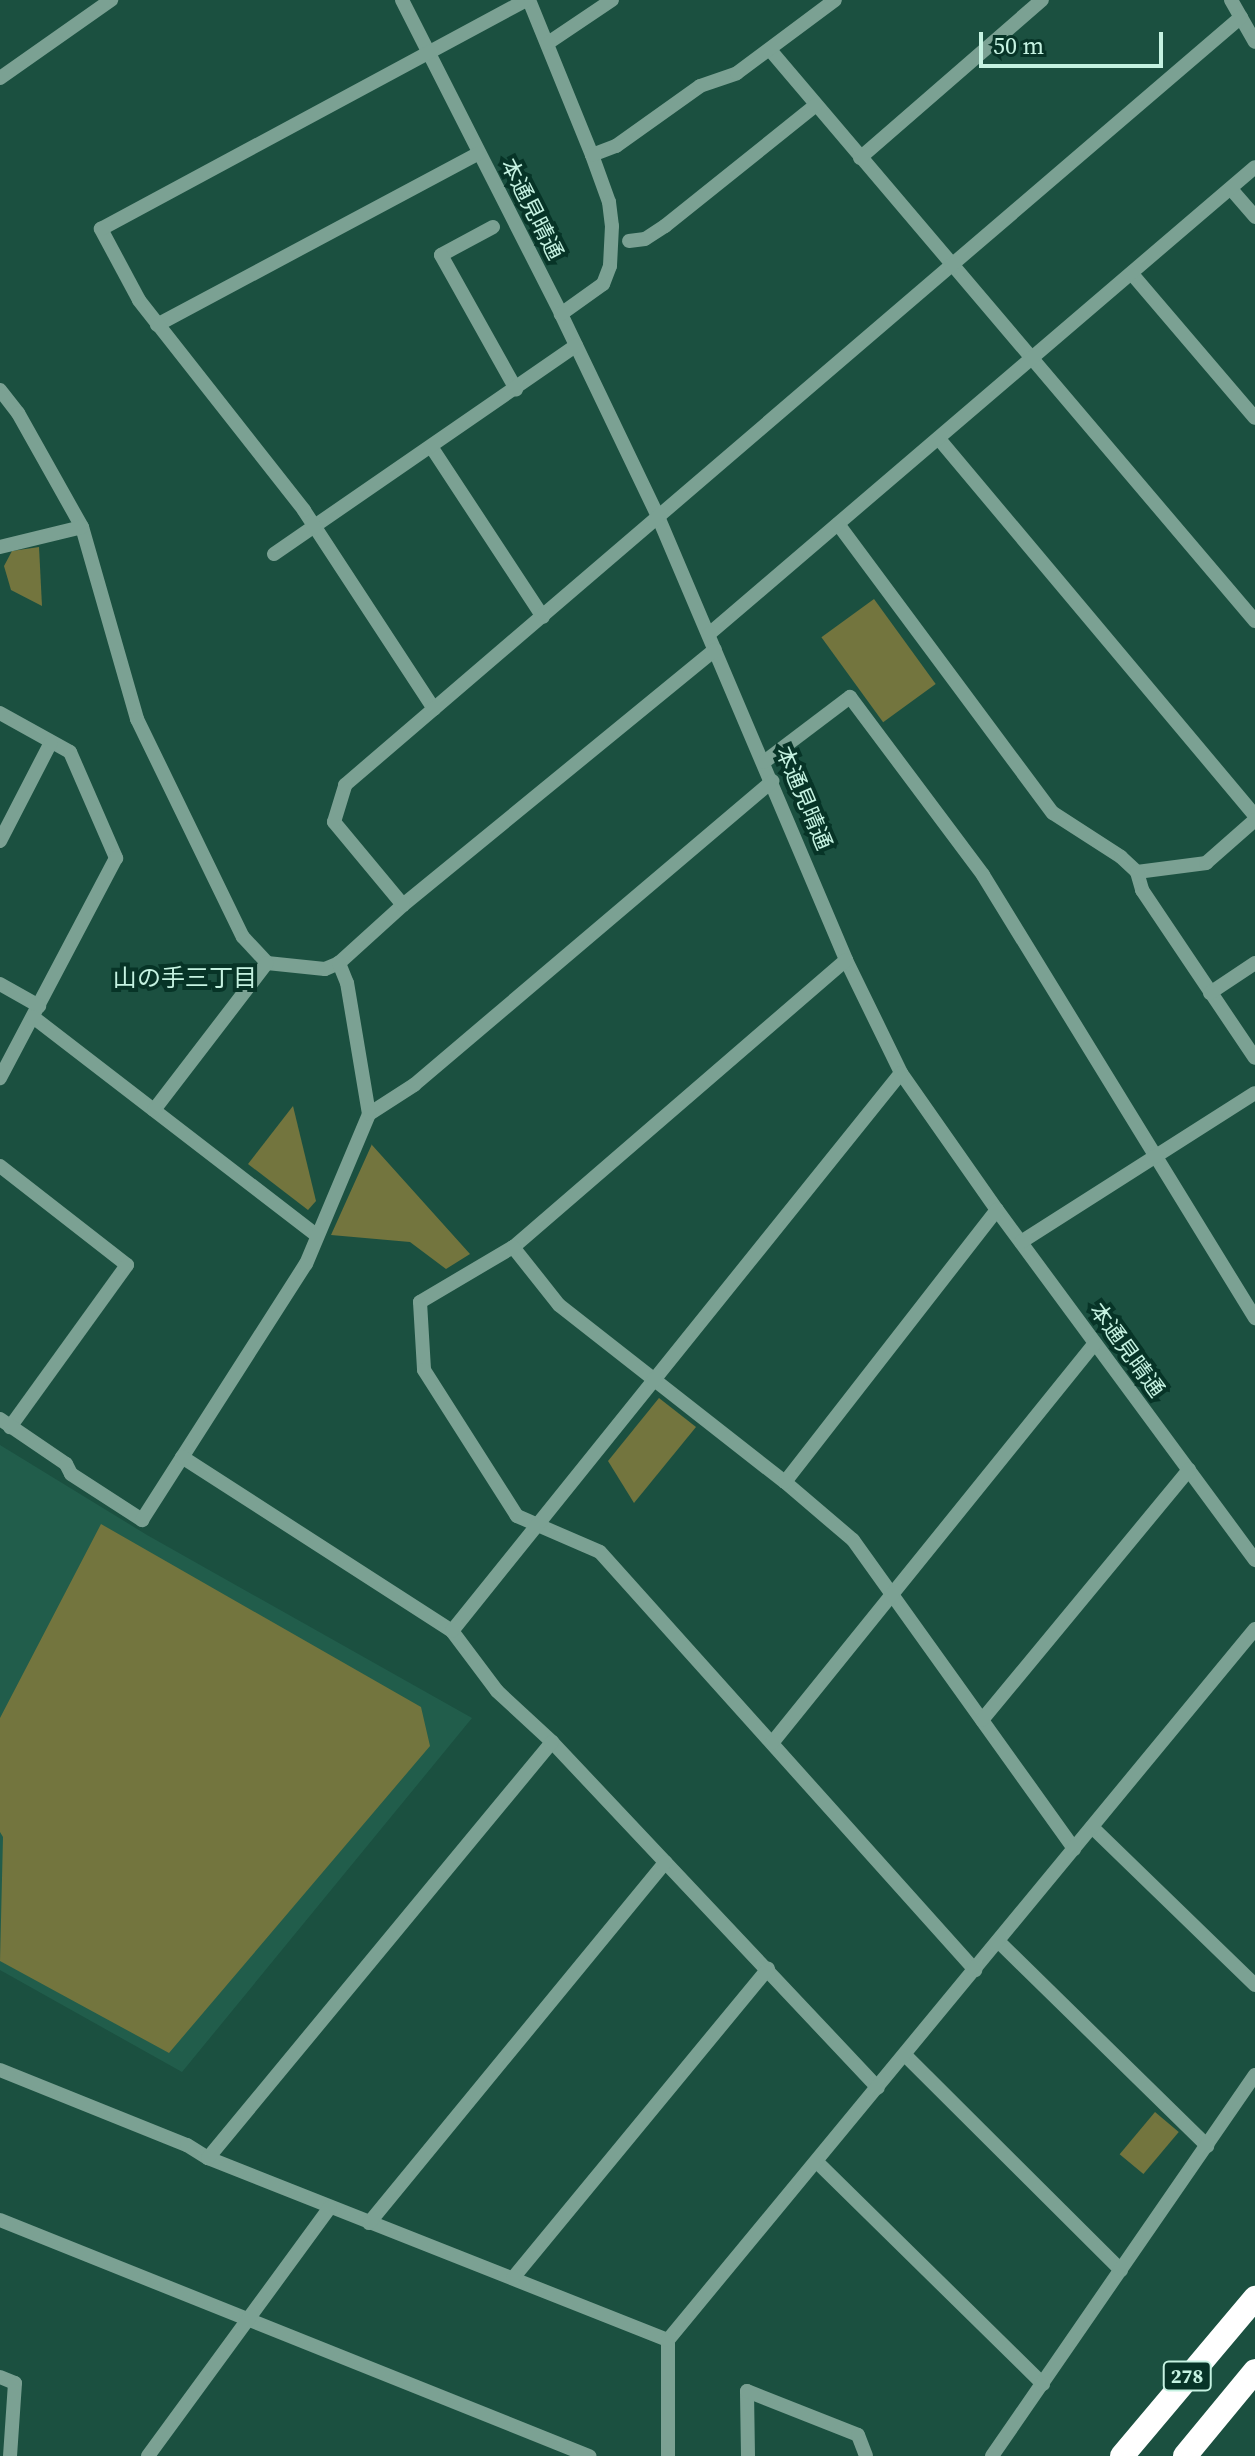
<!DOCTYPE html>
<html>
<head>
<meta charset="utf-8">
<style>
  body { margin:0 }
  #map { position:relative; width:1255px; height:2456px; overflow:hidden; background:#1b5040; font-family:"Source Serif 4","Noto Sans JP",serif }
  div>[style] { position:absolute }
  .built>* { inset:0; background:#215d4b }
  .green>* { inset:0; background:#73753e; transform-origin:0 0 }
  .minor>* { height:14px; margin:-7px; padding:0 7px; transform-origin:7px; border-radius:7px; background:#7ba193 }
  .highway>* { height:24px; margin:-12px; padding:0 12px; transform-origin:12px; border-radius:12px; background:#fff }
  span { translate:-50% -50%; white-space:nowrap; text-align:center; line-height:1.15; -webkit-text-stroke:8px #073427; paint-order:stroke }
  .shield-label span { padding:2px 6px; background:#073427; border:2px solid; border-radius:6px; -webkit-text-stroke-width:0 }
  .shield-label { font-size:20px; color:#c5f2e1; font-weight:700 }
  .street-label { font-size:22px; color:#c5f2e1 }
  .neighbourhood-label { font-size:24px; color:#c5f2e1 }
  .scale { position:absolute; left:979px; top:32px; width:184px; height:36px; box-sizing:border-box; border:4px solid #c5f2e1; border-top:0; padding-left:10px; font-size:24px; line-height:28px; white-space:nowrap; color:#c5f2e1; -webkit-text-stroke:6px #073427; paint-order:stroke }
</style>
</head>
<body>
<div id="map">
  <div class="built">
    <i style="clip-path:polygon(0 1445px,147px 1535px,472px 1718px,182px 2072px,0 1970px)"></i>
  </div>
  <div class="green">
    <i style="clip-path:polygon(39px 547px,42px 606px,11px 590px,4px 566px,12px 551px)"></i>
    <i style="left:874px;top:599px;width:105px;height:65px;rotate:54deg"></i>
    <i style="clip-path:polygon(293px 1106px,316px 1201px,308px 1210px,248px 1164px)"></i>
    <i style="clip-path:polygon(372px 1144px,372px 1145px,470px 1254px,446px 1269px,410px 1242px,331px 1235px)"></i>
    <i style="clip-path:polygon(659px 1398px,696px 1427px,634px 1503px,608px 1461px)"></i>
    <i style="clip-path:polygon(101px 1524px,421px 1707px,430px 1746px,169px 2053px,0 1961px,3px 1837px,0 1832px,0 1718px)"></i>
    <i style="left:1155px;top:2112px;width:31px;height:55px;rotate:40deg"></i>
  </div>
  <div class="minor">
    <i style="left:402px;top:0;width:352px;rotate:63.1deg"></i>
    <i style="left:561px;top:314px;width:227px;rotate:64.4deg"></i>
    <i style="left:659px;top:519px;width:479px;rotate:67deg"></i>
    <i style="left:846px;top:960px;width:126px;rotate:64deg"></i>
    <i style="left:901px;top:1073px;width:167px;rotate:55deg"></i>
    <i style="left:997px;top:1210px;width:435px;rotate:53.6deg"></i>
    <i style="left:529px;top:0;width:167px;rotate:67.9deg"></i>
    <i style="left:592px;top:155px;width:50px;rotate:70.1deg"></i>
    <i style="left:609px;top:202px;width:24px;rotate:83deg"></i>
    <i style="left:612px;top:226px;width:40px;rotate:92.9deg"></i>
    <i style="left:610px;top:266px;width:19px;rotate:111deg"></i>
    <i style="left:603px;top:284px;width:52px;rotate:144.5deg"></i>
    <i style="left:1231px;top:0;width:48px;rotate:60.3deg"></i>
    <i style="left:548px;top:43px;width:77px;rotate:-33.9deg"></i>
    <i style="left:771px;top:51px;width:748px;rotate:49.66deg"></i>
    <i style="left:0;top:78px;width:136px;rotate:-35.1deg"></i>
    <i style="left:592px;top:155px;width:26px;rotate:-21deg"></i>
    <i style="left:616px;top:146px;width:103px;rotate:-35.5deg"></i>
    <i style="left:700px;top:86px;width:39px;rotate:-19deg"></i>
    <i style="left:737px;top:73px;width:122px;rotate:-36.7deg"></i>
    <i style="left:860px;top:158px;width:241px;rotate:-41deg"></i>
    <i style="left:1231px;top:189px;width:37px;rotate:49deg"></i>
    <i style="left:493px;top:227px;width:59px;rotate:151.7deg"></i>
    <i style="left:441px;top:255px;width:154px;rotate:60.8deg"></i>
    <i style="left:629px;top:241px;width:16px;rotate:-7deg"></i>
    <i style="left:645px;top:239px;width:24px;rotate:-33deg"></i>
    <i style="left:665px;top:226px;width:193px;rotate:-38.7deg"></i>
    <i style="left:1132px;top:274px;width:189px;rotate:49.5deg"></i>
    <i style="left:157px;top:325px;width:365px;rotate:-28.1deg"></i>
    <i style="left:0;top:390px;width:29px;rotate:52deg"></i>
    <i style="left:18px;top:413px;width:131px;rotate:60.7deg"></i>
    <i style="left:82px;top:527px;width:200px;rotate:74deg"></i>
    <i style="left:137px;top:719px;width:242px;rotate:64.1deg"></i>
    <i style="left:243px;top:937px;width:35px;rotate:47deg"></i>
    <i style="left:267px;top:963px;width:58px;rotate:5.9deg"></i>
    <i style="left:325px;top:969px;width:15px;rotate:-23deg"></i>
    <i style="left:339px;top:963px;width:86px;rotate:-42.2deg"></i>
    <i style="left:403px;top:905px;width:403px;rotate:-39.3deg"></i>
    <i style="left:939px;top:439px;width:491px;rotate:50deg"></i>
    <i style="left:432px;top:448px;width:202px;rotate:56.7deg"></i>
    <i style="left:838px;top:524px;width:360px;rotate:53.4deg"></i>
    <i style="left:1053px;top:813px;width:81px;rotate:32.9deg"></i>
    <i style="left:1121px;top:857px;width:22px;rotate:43deg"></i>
    <i style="left:1137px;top:872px;width:70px;rotate:-7.4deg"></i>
    <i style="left:1206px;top:863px;width:65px;rotate:-41.3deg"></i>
    <i style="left:0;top:547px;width:84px;rotate:-13.7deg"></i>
    <i style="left:274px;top:554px;width:367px;rotate:-34.6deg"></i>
    <i style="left:709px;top:634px;width:718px;rotate:-40.54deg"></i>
    <i style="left:434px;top:709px;width:238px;rotate:-123.2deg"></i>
    <i style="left:304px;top:510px;width:267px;rotate:-128.2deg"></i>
    <i style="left:139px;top:300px;width:81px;rotate:-118.2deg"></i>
    <i style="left:101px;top:229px;width:483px;rotate:-28.3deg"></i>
    <i style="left:0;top:713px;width:80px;rotate:29.1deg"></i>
    <i style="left:70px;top:752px;width:116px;rotate:66.5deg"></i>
    <i style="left:116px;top:858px;width:249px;rotate:117.8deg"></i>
    <i style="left:764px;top:762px;width:108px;rotate:-37.1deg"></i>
    <i style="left:850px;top:697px;width:222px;rotate:53.2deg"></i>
    <i style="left:983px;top:875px;width:520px;rotate:58.45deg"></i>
    <i style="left:0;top:841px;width:111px;rotate:-62.7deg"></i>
    <i style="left:1137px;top:872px;width:19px;rotate:74deg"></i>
    <i style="left:1142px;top:890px;width:202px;rotate:56.1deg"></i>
    <i style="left:403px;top:905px;width:108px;rotate:-129.7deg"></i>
    <i style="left:334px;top:822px;width:39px;rotate:-73deg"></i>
    <i style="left:345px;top:785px;width:1180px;rotate:-40.6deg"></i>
    <i style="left:846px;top:960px;width:440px;rotate:139.2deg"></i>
    <i style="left:513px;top:1247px;width:108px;rotate:149.4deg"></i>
    <i style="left:420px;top:1302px;width:68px;rotate:86.6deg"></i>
    <i style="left:424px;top:1370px;width:173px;rotate:57.5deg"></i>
    <i style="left:517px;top:1516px;width:90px;rotate:23.4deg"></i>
    <i style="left:600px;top:1552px;width:562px;rotate:48.1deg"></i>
    <i style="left:0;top:984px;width:45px;rotate:29.4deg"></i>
    <i style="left:1210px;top:993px;width:54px;rotate:-33.7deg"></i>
    <i style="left:33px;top:1017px;width:357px;rotate:37.6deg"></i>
    <i style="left:154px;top:1110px;width:185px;rotate:-52.5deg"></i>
    <i style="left:369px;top:1114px;width:54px;rotate:-32.8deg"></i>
    <i style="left:414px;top:1085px;width:470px;rotate:-40.3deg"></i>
    <i style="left:0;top:1166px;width:161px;rotate:37.9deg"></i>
    <i style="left:127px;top:1265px;width:200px;rotate:125.8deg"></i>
    <i style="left:1021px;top:1242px;width:277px;rotate:-32.5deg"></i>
    <i style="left:513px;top:1247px;width:74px;rotate:51.6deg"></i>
    <i style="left:559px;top:1305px;width:287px;rotate:38.1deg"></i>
    <i style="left:785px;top:1482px;width:89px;rotate:40.5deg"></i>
    <i style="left:853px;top:1540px;width:380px;rotate:54.4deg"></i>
    <i style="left:0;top:1419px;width:80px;rotate:34.3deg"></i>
    <i style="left:66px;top:1464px;width:11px;rotate:63deg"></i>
    <i style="left:71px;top:1474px;width:85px;rotate:32.9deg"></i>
    <i style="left:142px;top:1520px;width:304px;rotate:-57.4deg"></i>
    <i style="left:306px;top:1264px;width:163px;rotate:-67.2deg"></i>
    <i style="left:369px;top:1114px;width:133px;rotate:-99.5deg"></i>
    <i style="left:347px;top:983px;width:22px;rotate:-112deg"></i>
    <i style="left:182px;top:1457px;width:321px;rotate:32.8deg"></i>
    <i style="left:452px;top:1631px;width:75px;rotate:53.1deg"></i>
    <i style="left:497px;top:1691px;width:75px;rotate:42.8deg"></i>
    <i style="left:552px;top:1742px;width:475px;rotate:46.7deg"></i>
    <i style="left:785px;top:1482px;width:345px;rotate:-52.1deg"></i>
    <i style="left:452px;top:1631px;width:716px;rotate:-51.18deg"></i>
    <i style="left:982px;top:1720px;width:325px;rotate:-50.4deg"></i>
    <i style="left:772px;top:1743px;width:514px;rotate:-51.08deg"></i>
    <i style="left:1092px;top:1827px;width:227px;rotate:44.1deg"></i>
    <i style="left:998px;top:1941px;width:293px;rotate:44.4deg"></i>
    <i style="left:905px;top:2055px;width:305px;rotate:44.9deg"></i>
    <i style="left:0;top:2070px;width:201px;rotate:21.9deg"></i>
    <i style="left:187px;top:2145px;width:25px;rotate:32deg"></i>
    <i style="left:208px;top:2158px;width:495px;rotate:21.6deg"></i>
    <i style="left:208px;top:2158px;width:540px;rotate:-50.41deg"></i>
    <i style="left:817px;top:2162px;width:317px;rotate:44.5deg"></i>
    <i style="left:0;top:2220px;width:635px;rotate:21.83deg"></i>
    <i style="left:369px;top:2223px;width:467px;rotate:-50.6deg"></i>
    <i style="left:513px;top:2278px;width:401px;rotate:-50.5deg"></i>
    <i style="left:0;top:2377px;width:16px;rotate:22deg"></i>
    <i style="left:15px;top:2383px;width:73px;rotate:93.9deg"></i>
    <i style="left:148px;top:2456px;width:308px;rotate:-53.8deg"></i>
    <i style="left:668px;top:2456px;width:116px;rotate:-90deg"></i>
    <i style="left:668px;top:2340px;width:922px;rotate:-50.46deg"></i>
    <i style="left:748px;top:2456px;width:65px;rotate:-90.9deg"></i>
    <i style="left:747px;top:2391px;width:119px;rotate:21.6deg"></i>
    <i style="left:858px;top:2435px;width:22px;rotate:69deg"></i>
    <i style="left:992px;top:2456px;width:463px;rotate:-55.4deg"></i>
  </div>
  <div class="highway">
    <i style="left:1122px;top:2456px;width:207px;rotate:-49.9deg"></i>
    <i style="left:1185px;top:2456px;width:110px;rotate:-50.5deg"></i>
  </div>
  <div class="shield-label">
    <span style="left:1187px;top:2376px">278</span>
  </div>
  <div class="street-label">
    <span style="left:532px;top:209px;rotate:63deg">本通見晴通</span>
    <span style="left:804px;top:798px;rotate:67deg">本通見晴通</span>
    <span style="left:1127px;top:1350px;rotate:54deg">本通見晴通</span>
  </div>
  <div class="neighbourhood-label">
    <span style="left:185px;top:978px">山の手三丁目</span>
  </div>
  <div class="scale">50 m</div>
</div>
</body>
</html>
